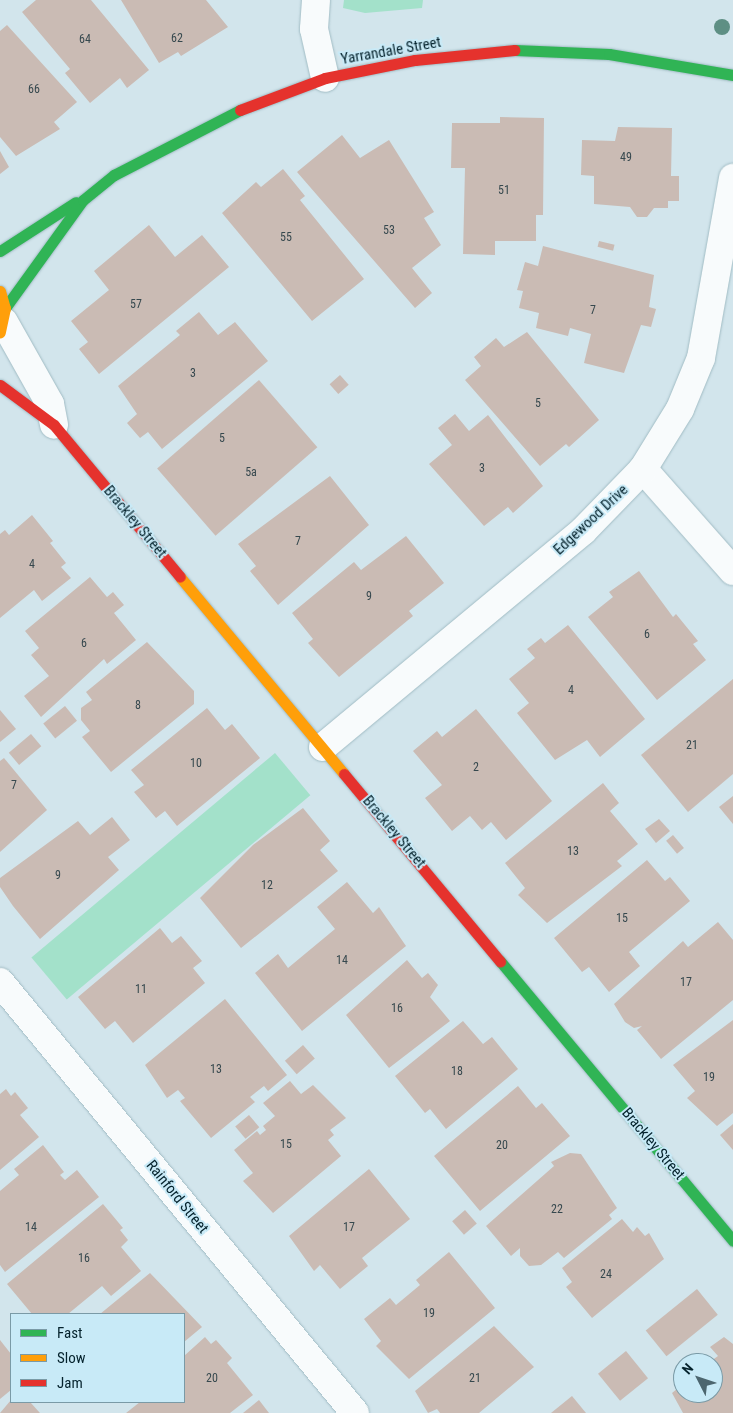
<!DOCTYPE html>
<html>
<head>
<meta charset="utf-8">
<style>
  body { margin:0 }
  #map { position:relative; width:733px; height:1413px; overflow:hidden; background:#d2e5ec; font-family:"Roboto Condensed",sans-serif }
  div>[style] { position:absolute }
  .green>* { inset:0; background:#a3e1ca; transform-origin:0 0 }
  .building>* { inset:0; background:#cabbb4; transform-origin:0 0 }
  .roads { filter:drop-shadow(0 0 1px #a1bcc4) drop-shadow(0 0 1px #a1bcc4) }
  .street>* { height:28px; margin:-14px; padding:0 14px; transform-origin:14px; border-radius:14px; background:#f8fbfc }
  .fast>* { height:11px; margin:-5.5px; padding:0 5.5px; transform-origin:5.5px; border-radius:5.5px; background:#30b455 }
  .slow>* { height:11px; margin:-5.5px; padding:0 5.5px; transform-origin:5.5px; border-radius:5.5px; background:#ff9f0a }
  .jam>* { height:11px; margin:-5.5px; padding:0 5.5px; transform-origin:5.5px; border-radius:5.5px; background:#e5322d }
  .trees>* { width:16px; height:16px; margin:-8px; border-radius:50%; background:#5e8f84 }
  span { translate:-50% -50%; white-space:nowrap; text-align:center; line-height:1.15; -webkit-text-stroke:4px #c8eaf7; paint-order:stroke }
  .number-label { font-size:12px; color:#36484e }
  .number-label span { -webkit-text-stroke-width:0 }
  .street-label { font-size:15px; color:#04222c }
  .legend { position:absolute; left:10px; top:1313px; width:175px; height:90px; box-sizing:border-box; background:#c8eaf7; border:1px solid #7a9aa6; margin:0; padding:6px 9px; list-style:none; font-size:15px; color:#04222c }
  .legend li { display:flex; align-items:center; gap:10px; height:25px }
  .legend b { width:25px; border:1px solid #7a9aa6 }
  .north { position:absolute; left:673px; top:1353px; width:50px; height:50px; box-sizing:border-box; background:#c8eaf7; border:1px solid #7a9aa6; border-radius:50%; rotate:311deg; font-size:14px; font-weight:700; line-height:20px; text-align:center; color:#04222c }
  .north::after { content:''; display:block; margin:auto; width:18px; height:22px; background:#4c666f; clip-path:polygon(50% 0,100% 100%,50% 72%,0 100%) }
</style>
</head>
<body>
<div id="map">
  <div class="green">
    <i style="clip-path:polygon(344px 0,423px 0,422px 8px,365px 13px,343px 8px)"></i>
    <i style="left:275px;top:753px;width:55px;height:318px;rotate:50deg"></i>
  </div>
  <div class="building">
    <i style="clip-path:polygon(36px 0,91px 0,149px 70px,127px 88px,120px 78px,90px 103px,65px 73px,70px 69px,22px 12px)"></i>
    <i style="clip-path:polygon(121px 0,206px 0,228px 27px,181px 56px,178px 52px,159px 63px)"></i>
    <i style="clip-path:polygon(7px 25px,77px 102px,54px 122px,60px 129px,16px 156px,0 137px,0 31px)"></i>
    <i style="clip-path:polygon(500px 117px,544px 118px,543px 215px,536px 215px,536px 241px,495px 241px,495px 255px,463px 254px,465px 168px,451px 168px,452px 123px,500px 123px)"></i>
    <i style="clip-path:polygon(618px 127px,672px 128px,671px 176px,679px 176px,679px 201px,668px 201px,668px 208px,654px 208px,647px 217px,637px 217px,630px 207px,594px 204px,594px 176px,581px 175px,582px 140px,615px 141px)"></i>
    <i style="clip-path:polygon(342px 135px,360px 158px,389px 140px,434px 212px,424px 218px,441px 245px,412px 268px,432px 293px,415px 308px,297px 172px)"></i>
    <i style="clip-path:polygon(0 151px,9px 167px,0 174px)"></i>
    <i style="clip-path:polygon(283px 169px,305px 196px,300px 200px,364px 279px,312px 321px,222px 213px,256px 182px,261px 187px)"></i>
    <i style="clip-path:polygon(149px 225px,175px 257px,202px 235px,229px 267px,99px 374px,79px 349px,88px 342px,71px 321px,109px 290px,94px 271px)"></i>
    <i style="left:599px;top:241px;width:16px;height:6px;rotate:14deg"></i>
    <i style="clip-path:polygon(543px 246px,654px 275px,649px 307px,656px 309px,651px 327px,641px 325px,624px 373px,584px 363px,591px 334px,570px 328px,568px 336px,536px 328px,539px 313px,519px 308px,523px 291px,517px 290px,525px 262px,538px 266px)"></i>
    <i style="clip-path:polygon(199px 312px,218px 335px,235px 322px,268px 361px,162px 449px,148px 432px,140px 438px,127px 423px,137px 414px,118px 386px,180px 335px,176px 331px)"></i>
    <i style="clip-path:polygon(527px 332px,599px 420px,569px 447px,566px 444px,540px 466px,465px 380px,481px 366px,474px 357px,496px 338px,504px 347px)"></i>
    <i style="left:340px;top:375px;width:13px;height:14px;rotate:48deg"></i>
    <i style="left:259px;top:380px;width:89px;height:135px;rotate:49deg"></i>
    <i style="clip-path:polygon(455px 414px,469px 431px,488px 415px,543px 486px,513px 513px,508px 507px,484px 526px,429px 464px,452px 445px,438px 428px)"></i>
    <i style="clip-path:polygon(330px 476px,369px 525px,278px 605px,250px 571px,256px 566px,238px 544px)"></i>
    <i style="clip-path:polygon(32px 515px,53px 541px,50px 543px,66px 563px,61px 567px,71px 578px,42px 601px,34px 590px,0 618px,0 534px,5px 530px,9px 535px)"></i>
    <i style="clip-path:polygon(406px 536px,444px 583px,409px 611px,413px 616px,339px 677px,308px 643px,313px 639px,292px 613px,354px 562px,361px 570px)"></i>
    <i style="clip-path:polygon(639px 571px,673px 617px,676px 614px,698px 641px,693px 644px,706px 660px,657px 700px,588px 617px,613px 597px,609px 592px)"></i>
    <i style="clip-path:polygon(90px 577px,107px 597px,113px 592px,124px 605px,114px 613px,136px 640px,107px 664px,104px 659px,41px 717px,24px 696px,49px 676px,31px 655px,39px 648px,25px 631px)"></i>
    <i style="clip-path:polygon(568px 625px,645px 719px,600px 757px,587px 740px,555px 760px,517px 713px,529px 703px,509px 679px,535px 658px,527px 649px,541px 638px,545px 643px)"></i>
    <i style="clip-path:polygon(147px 642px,194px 691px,194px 704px,111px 772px,82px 737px,90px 731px,81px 720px,81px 708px,92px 700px,86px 692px)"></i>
    <i style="clip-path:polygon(733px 679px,733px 774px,688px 812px,641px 755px)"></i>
    <i style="left:65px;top:706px;width:19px;height:28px;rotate:51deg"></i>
    <i style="clip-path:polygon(207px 708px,225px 730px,232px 724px,260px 758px,177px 826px,165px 811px,156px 818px,134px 792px,144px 785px,131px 770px)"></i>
    <i style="clip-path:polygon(476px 709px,552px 801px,506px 840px,491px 822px,482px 830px,470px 816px,452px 831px,425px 798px,442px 785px,413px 751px,437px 731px,442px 737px)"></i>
    <i style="clip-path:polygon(0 710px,16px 729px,0 742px)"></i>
    <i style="left:31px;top:734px;width:16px;height:29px;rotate:50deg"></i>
    <i style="clip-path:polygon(4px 758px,47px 810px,0 852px,0 761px)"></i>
    <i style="clip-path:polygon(603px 783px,619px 803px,610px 811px,638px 844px,617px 861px,622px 866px,547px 923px,518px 895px,525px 888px,505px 863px)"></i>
    <i style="clip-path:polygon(733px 796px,733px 824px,719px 807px)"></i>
    <i style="clip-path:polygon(303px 808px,330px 841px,320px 850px,338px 871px,241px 948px,200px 898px,253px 845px)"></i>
    <i style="clip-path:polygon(112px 817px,130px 840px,108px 857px,119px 870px,40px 939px,13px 906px,0 887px,0 878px,78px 821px,90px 835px)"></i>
    <i style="clip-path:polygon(659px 819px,670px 831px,656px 843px,645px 829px)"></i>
    <i style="left:673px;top:835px;width:17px;height:9px;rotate:50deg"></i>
    <i style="clip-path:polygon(647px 860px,665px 881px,670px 877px,690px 901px,629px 952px,640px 966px,609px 992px,589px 967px,582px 972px,554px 938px)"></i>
    <i style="clip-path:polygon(347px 882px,373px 913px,379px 907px,406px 946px,302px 1031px,255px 973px,278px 954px,288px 968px,335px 929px,317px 907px)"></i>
    <i style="clip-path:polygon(718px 922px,733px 940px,733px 1000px,661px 1059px,637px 1030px,642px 1026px,634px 1028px,625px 1022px,614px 1004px,683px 941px,688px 947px)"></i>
    <i style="clip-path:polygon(160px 928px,172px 943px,181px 936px,202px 961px,193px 968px,205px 983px,133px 1043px,115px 1021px,105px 1029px,78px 997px)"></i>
    <i style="clip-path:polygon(407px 960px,422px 978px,428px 973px,438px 985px,430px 997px,450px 1021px,389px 1068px,346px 1015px)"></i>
    <i style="clip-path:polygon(225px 999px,287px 1075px,268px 1091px,264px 1086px,250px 1097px,255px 1102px,211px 1138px,180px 1101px,185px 1098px,178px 1090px,167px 1098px,145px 1065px)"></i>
    <i style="clip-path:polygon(733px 1020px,733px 1113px,717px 1126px,687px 1098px,695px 1091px,673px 1065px)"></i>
    <i style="clip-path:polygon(463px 1021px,483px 1044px,492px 1037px,518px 1069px,446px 1129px,430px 1109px,425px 1113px,395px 1076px)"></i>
    <i style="left:303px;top:1045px;width:18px;height:24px;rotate:49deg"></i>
    <i style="clip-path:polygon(290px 1081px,301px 1094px,313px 1085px,346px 1118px,330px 1130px,334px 1135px,328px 1140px,341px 1156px,273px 1213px,243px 1181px,253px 1173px,234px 1150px,257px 1131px,260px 1135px,266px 1130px,263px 1126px,275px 1116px,263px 1103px)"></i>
    <i style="clip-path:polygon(518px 1086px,536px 1108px,542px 1103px,570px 1136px,480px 1211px,434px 1156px)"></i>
    <i style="clip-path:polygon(6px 1089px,11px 1096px,15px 1092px,28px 1108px,20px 1115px,39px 1137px,0 1170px,0 1094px)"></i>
    <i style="left:249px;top:1115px;width:16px;height:18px;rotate:50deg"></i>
    <i style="clip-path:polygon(733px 1124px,733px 1150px,720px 1135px)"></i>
    <i style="clip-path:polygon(43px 1145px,64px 1172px,60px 1175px,65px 1180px,77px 1170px,99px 1197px,5px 1272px,0 1265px,0 1191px,19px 1175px,14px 1169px)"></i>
    <i style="clip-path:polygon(570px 1153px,581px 1154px,617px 1208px,609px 1215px,612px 1219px,564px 1258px,558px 1252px,541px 1265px,529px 1266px,520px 1256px,520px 1248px,511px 1256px,486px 1226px,554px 1166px,551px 1162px)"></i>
    <i style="clip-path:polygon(369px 1169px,410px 1219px,362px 1258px,368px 1266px,340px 1289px,320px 1265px,314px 1271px,289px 1236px)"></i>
    <i style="clip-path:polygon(103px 1204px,123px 1228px,120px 1230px,128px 1240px,121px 1247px,141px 1271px,111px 1296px,102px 1286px,68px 1314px,32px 1314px,7px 1284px)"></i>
    <i style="left:465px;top:1210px;width:18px;height:17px;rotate:49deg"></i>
    <i style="clip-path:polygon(622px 1219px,633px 1232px,637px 1227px,645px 1236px,649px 1233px,664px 1259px,592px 1318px,566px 1287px,572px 1282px,562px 1268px)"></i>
    <i style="clip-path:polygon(449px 1252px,495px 1308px,409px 1379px,376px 1346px,381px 1341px,364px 1319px,390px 1298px,396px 1305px,420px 1285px,416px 1280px)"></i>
    <i style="clip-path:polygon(150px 1273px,202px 1327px,184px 1342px,184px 1314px,100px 1314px)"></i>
    <i style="left:697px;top:1289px;width:33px;height:66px;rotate:51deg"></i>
    <i style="clip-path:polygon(494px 1326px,534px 1367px,479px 1413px,440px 1413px,437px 1409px,428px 1413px,415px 1391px)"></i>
    <i style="clip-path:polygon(205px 1337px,211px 1344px,216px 1340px,232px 1358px,227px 1363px,253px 1395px,230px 1413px,126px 1413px,140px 1402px,184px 1402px,184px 1356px)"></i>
    <i style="clip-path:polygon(724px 1337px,733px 1344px,733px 1413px,683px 1413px,672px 1393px,683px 1384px,683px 1393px,713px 1393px,713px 1375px,719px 1371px,711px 1361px,718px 1356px,710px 1347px)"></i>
    <i style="clip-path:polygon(0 1340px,11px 1354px,11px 1390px,0 1399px)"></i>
    <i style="left:626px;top:1351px;width:35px;height:36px;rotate:51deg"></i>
    <i style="clip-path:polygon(572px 1396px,586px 1413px,551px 1413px)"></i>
    <i style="clip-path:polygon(11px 1400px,30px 1402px,40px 1413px,0 1413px)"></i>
    <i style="clip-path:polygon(259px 1400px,269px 1413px,243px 1413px)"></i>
  </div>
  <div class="roads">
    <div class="street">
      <i style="left:316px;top:0;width:29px;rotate:94deg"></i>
      <i style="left:314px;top:29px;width:50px;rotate:77.3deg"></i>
      <i style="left:4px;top:322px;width:94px;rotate:60.7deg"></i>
      <i style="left:50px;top:404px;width:21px;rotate:79deg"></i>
      <i style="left:643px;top:469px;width:136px;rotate:48.6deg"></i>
      <i style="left:323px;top:747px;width:338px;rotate:-39.7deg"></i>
      <i style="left:583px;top:531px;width:86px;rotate:-45.9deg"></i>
      <i style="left:643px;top:469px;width:70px;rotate:-58.3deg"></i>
      <i style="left:680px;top:409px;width:55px;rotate:-67.6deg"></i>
      <i style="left:701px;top:358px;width:183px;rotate:-79.9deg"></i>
      <i style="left:0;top:982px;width:558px;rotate:50.52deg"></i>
    </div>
    <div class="fast">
      <i style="left:515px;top:50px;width:94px;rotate:2.4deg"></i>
      <i style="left:609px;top:54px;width:126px;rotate:9.6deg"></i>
      <i style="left:0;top:251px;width:90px;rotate:-32.8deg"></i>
      <i style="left:5px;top:308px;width:133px;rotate:-54.2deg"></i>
      <i style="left:83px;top:200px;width:40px;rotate:-39deg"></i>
      <i style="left:114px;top:175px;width:142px;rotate:-27.3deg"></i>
      <i style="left:500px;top:961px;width:364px;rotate:50.2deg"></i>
    </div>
    <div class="slow">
      <i style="left:0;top:291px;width:18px;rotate:74deg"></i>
      <i style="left:5px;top:308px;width:25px;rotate:102deg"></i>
      <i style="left:180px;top:577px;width:256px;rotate:50.2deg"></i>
    </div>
    <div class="jam">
      <i style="left:240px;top:110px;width:91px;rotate:-20.6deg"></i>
      <i style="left:325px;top:78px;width:92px;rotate:-11.3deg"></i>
      <i style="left:415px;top:60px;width:100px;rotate:-5.7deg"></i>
      <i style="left:0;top:385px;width:67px;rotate:36.5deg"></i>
      <i style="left:54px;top:425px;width:197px;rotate:50.3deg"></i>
      <i style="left:344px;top:774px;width:244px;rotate:50.2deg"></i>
    </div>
  </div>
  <div class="trees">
    <i style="left:722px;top:27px"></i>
  </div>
  <div class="number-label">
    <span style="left:177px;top:39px">62</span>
    <span style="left:85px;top:40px">64</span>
    <span style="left:34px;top:90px">66</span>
    <span style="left:626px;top:158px">49</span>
    <span style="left:504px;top:191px">51</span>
    <span style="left:389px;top:231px">53</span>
    <span style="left:286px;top:238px">55</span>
    <span style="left:136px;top:305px">57</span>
    <span style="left:593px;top:311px">7</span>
    <span style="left:193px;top:374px">3</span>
    <span style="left:538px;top:404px">5</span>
    <span style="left:222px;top:439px">5</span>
    <span style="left:482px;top:469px">3</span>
    <span style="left:251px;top:473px">5a</span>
    <span style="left:298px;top:542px">7</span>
    <span style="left:32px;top:565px">4</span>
    <span style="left:369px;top:597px">9</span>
    <span style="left:647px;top:635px">6</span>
    <span style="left:84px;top:644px">6</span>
    <span style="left:571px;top:691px">4</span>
    <span style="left:138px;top:706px">8</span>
    <span style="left:692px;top:746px">21</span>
    <span style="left:196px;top:764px">10</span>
    <span style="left:476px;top:768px">2</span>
    <span style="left:14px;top:786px">7</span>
    <span style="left:573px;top:852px">13</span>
    <span style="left:58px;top:876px">9</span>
    <span style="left:267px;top:886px">12</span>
    <span style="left:622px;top:919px">15</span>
    <span style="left:342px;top:961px">14</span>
    <span style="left:686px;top:983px">17</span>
    <span style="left:141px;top:990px">11</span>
    <span style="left:397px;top:1009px">16</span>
    <span style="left:216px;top:1070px">13</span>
    <span style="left:457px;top:1072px">18</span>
    <span style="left:709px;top:1078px">19</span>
    <span style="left:286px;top:1145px">15</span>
    <span style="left:502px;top:1146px">20</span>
    <span style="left:557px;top:1210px">22</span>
    <span style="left:31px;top:1228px">14</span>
    <span style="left:349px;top:1228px">17</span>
    <span style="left:84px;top:1259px">16</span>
    <span style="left:606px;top:1275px">24</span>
    <span style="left:429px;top:1314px">19</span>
    <span style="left:212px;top:1379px">20</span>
    <span style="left:475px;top:1379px">21</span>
  </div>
  <div class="street-label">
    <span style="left:391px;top:51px;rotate:-10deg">Yarrandale Street</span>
    <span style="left:591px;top:520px;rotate:-43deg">Edgewood Drive</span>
    <span style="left:135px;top:522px;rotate:50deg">Brackley Street</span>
    <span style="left:394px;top:832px;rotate:50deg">Brackley Street</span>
    <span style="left:653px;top:1144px;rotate:50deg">Brackley Street</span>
    <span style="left:177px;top:1197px;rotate:51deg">Rainford Street</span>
  </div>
  <ul class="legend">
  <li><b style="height:6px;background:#30b455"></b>Fast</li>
  <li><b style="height:6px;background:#ff9f0a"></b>Slow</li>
  <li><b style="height:6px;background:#e5322d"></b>Jam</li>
  </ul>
  <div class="north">N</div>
</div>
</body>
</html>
